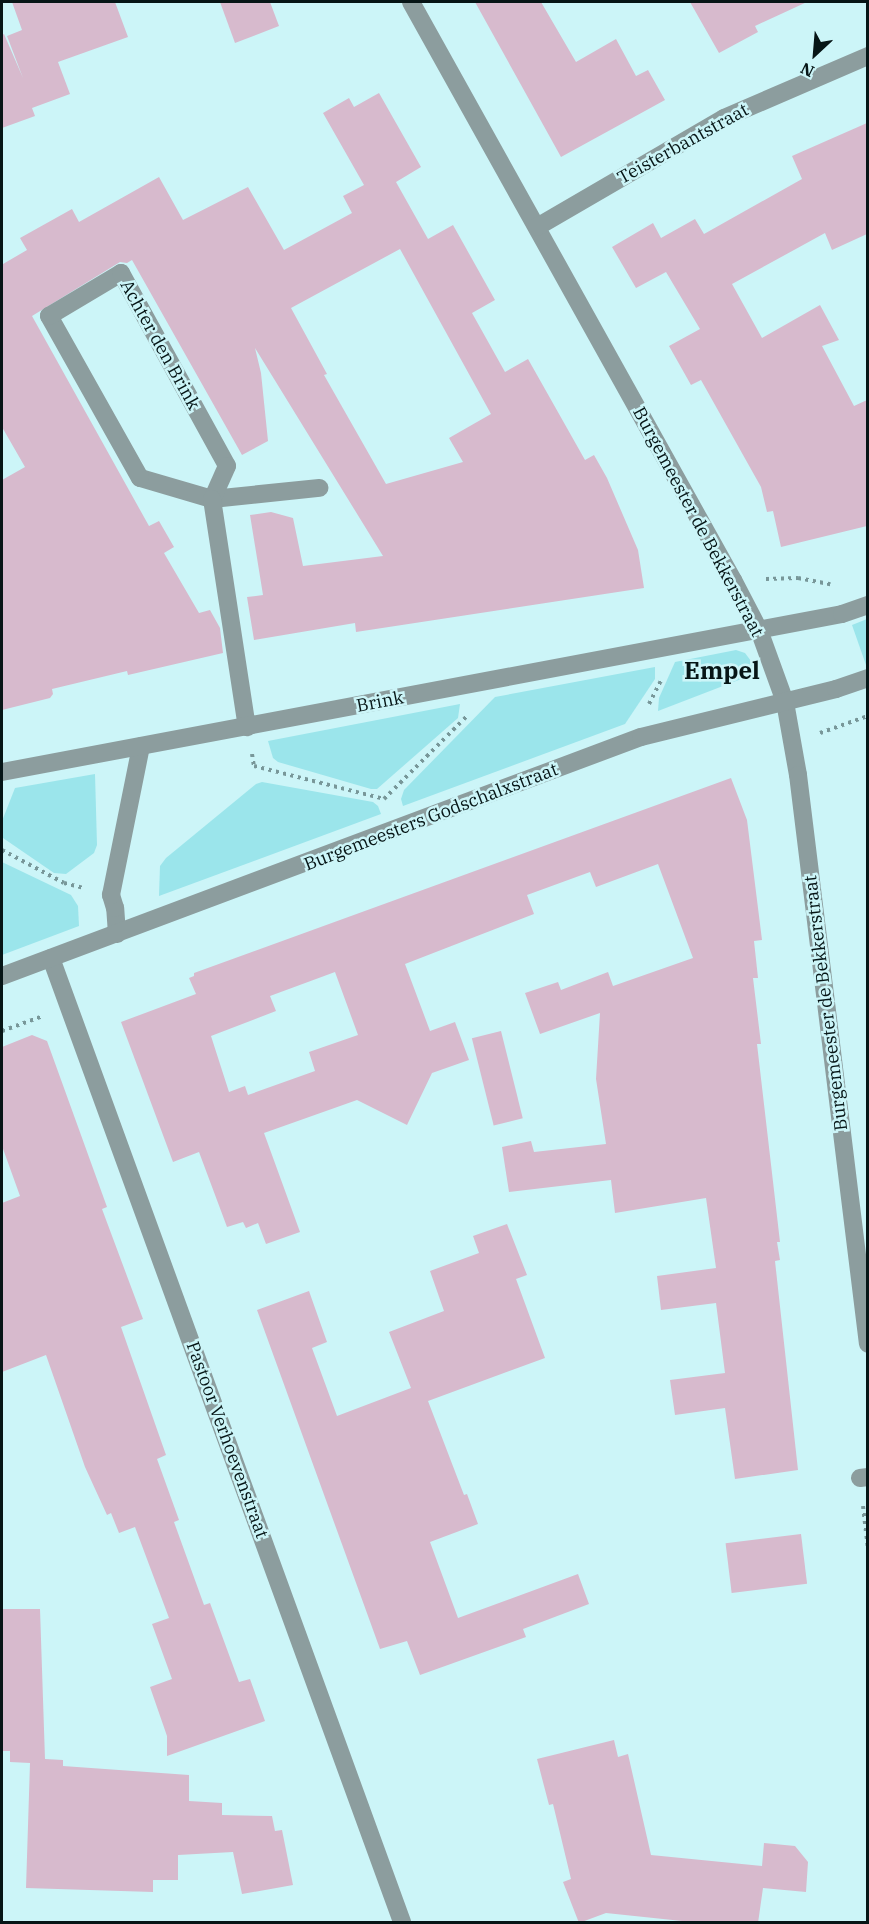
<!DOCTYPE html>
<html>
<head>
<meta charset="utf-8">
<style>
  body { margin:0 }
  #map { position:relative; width:869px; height:1924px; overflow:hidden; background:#ccf5f8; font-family:"IBM Plex Serif",serif }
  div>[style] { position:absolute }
  .green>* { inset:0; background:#9be5eb }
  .building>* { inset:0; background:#d7bacd; transform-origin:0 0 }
  .path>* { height:4px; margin-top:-2px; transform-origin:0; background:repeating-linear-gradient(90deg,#789799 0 3px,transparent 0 7.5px) }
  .lane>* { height:18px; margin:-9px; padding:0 9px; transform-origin:9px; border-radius:9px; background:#8c9d9e }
  .street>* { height:18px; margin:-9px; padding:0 9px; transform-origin:9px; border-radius:9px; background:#8c9d9e }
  span { translate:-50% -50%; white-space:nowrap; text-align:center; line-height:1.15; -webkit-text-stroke:5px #ccf5f8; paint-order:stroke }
  .street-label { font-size:18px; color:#061516 }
  .district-label { font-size:24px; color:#061516; font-weight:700 }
  .frame { position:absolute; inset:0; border:3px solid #061516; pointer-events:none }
  .north { position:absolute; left:785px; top:24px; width:60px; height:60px; -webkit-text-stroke:4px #ccf5f8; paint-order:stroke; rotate:206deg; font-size:16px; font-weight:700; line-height:24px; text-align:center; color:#061516 }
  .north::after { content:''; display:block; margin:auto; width:21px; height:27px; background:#061516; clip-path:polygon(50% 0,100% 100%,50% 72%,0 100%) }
</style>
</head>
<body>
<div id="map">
  <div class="green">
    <i style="clip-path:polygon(867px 619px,868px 665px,866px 665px,852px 625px)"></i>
    <i style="clip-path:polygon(736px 650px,745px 653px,751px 661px,753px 669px,749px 676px,658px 711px,659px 698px,675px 662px)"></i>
    <i style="clip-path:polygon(655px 667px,655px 679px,625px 724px,403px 806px,401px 799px,404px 790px,495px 697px)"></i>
    <i style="clip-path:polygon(460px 704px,458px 718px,377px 789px,371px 789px,278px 762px,273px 758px,268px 741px)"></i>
    <i style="clip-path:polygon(95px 774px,97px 845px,94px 853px,66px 874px,54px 873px,3px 838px,2px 821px,15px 788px)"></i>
    <i style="clip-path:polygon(262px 782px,373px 802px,378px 806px,381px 814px,159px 896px,160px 866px,166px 858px,256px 784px)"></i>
    <i style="clip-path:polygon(2px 862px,71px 895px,78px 906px,79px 926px,2px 955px)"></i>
  </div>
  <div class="building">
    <i style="clip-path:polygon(12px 2px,115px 2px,128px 37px,58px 62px,70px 94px,32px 108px,35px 116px,2px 128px,2px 35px,4px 34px,23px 78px,7px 36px,22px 30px)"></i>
    <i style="clip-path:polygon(220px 2px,270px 2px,279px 26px,235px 43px)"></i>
    <i style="clip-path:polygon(475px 2px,541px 2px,576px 62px,616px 39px,636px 76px,648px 70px,665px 100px,561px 157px)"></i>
    <i style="clip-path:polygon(690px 2px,807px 2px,755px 26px,758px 32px,719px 53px)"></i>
    <i style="clip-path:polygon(evenodd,379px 93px,421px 167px,396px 182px,428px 239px,453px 225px,495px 300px,472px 313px,505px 372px,528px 359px,585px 460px,594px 455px,607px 478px,638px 550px,644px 588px,356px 632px,355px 623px,254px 640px,247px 597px,263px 595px,250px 515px,271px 512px,293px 518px,303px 566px,383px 556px,255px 348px,261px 373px,268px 441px,242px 455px,132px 260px,127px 263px,120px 262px,32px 316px,149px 526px,159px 521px,174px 547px,164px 553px,199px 613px,210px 610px,220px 628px,223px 653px,128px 675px,127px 671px,52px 689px,53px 694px,50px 698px,2px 710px,2px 480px,25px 467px,2px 427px,2px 262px,3px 264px,27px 250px,20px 238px,72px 209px,79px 222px,159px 177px,183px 220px,248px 187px,284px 250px,352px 213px,343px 196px,364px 185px,323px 113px,349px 98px,354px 107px,379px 93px,400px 249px,491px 414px,449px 438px,463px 462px,386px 484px,324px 375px,327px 374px,291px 308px,400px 249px)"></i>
    <i style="clip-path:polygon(867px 123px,867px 234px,832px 250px,825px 233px,732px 284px,762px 338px,820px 305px,839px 340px,822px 346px,854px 406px,867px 400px,867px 526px,781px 547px,773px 511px,767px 512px,761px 487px,701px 380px,691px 385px,669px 346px,700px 329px,666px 272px,636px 288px,612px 247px,653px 223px,661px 238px,695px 219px,704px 234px,802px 179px,792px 156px)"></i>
    <i style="clip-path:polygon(evenodd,731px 778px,747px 820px,762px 940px,754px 941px,758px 978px,753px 978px,761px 1044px,757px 1044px,780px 1242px,777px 1242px,780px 1260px,775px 1261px,798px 1470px,735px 1479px,725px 1408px,675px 1415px,670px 1380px,725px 1373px,716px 1303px,661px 1310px,657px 1276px,716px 1268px,706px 1198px,615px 1213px,611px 1180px,509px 1192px,502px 1147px,531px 1141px,534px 1152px,606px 1144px,596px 1079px,600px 1013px,540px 1034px,525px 993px,558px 982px,561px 990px,608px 972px,613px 986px,693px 958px,658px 864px,596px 887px,590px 872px,527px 895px,534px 914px,405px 964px,430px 1031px,455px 1022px,469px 1060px,432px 1073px,407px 1125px,357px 1100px,264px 1133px,300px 1232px,266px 1244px,258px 1223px,246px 1228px,243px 1222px,227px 1227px,199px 1152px,173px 1162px,121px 1022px,196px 994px,189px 978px,194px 976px,194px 973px,731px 778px,335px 972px,358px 1035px,309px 1052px,315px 1071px,248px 1095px,245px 1086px,229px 1092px,211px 1036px,276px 1011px,270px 996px,335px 972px)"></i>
    <i style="left:501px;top:1031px;width:90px;height:30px;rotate:76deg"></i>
    <i style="clip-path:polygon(32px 1035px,47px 1041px,107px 1207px,102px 1209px,143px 1319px,121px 1327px,166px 1455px,157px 1459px,179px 1520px,174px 1522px,204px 1605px,210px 1603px,239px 1682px,250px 1679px,265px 1721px,167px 1756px,167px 1736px,150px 1687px,172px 1679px,152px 1624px,169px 1618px,135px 1527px,119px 1533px,111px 1513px,107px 1515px,85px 1467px,46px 1355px,2px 1372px,2px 1203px,20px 1196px,2px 1146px,2px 1047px)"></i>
    <i style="clip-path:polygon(507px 1224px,527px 1275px,516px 1279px,545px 1358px,428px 1401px,464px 1495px,467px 1494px,478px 1524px,430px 1542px,458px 1618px,578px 1574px,589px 1604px,523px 1629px,526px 1637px,420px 1675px,407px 1641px,380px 1649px,257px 1310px,309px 1291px,327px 1342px,312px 1348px,337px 1416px,411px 1388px,389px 1332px,444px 1311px,430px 1271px,479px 1253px,473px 1236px)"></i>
    <i style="left:801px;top:1534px;width:50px;height:76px;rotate:83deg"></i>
    <i style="clip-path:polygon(2px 1609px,40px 1609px,45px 1759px,63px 1760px,63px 1766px,189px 1775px,189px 1801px,222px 1803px,222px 1815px,272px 1816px,275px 1831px,282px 1830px,293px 1885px,242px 1894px,233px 1852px,178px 1855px,178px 1880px,153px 1880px,153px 1892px,26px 1888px,30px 1763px,10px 1762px,10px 1751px,2px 1751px)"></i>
    <i style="clip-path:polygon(614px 1740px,618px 1757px,628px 1754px,651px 1855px,762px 1866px,764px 1843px,795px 1846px,808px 1862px,806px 1892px,763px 1888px,758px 1923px,701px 1923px,606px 1913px,579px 1923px,563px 1882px,571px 1879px,553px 1804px,549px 1805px,537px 1759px)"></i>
  </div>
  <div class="path">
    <i style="left:766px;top:579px;width:32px;rotate:-2deg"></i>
    <i style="left:798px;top:578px;width:33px;rotate:11deg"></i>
    <i style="left:649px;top:704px;width:28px;rotate:-63deg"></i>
    <i style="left:820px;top:733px;width:51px;rotate:-19.5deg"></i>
    <i style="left:252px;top:754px;width:12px;rotate:81deg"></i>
    <i style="left:254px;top:766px;width:134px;rotate:14.2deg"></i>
    <i style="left:384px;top:799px;width:119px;rotate:-45deg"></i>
    <i style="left:2px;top:850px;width:70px;rotate:28deg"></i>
    <i style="left:64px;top:883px;width:21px;rotate:14deg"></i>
    <i style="left:2px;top:1031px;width:44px;rotate:-20.1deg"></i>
    <i style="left:863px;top:1506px;width:43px;rotate:83.4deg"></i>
  </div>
  <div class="lane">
    <i style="left:212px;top:499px;width:108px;rotate:-5.9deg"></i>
    <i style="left:117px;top:934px;width:26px;rotate:-94deg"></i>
    <i style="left:115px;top:908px;width:14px;rotate:-107deg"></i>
    <i style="left:111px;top:895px;width:152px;rotate:-78.6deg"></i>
    <i style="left:860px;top:1478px;width:8px;rotate:-7deg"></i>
  </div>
  <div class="street">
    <i style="left:411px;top:2px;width:662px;rotate:60.88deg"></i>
    <i style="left:733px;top:580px;width:56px;rotate:62.5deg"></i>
    <i style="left:759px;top:630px;width:77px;rotate:70.1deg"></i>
    <i style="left:785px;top:702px;width:74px;rotate:79.9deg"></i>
    <i style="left:798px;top:775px;width:573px;rotate:82.99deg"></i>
    <i style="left:537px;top:227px;width:216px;rotate:-30.2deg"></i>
    <i style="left:724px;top:118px;width:157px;rotate:-23.3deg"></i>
    <i style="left:212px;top:499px;width:75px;rotate:-163.7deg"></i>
    <i style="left:140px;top:478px;width:186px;rotate:-119.3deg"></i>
    <i style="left:49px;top:316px;width:84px;rotate:-30.8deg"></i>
    <i style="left:121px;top:273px;width:220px;rotate:61.2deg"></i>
    <i style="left:227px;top:466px;width:36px;rotate:114deg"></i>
    <i style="left:212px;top:499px;width:231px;rotate:81.3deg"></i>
    <i style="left:2px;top:772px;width:855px;rotate:-10.65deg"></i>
    <i style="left:842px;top:614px;width:28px;rotate:-19deg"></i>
    <i style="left:51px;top:958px;width:1026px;rotate:69.99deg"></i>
    <i style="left:2px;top:976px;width:682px;rotate:-20.51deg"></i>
    <i style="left:641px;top:737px;width:201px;rotate:-13.8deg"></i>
    <i style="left:836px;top:689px;width:34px;rotate:-19deg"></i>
  </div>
  <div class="street-label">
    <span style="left:683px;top:144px;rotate:-29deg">Teisterbantstraat</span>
    <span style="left:160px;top:345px;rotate:61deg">Achter den Brink</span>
    <span style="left:698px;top:522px;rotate:62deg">Burgemeester de Bekkerstraat</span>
    <span style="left:380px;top:702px;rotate:-11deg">Brink</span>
    <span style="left:431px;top:817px;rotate:-21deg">Burgemeesters Godschalxstraat</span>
    <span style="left:826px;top:1003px;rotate:-97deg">Burgemeester de Bekkerstraat</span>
    <span style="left:227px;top:1440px;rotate:70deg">Pastoor Verhoevenstraat</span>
  </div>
  <div class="district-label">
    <span style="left:722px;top:671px">Empel</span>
  </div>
  <div class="frame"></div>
  <div class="north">N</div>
</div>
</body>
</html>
